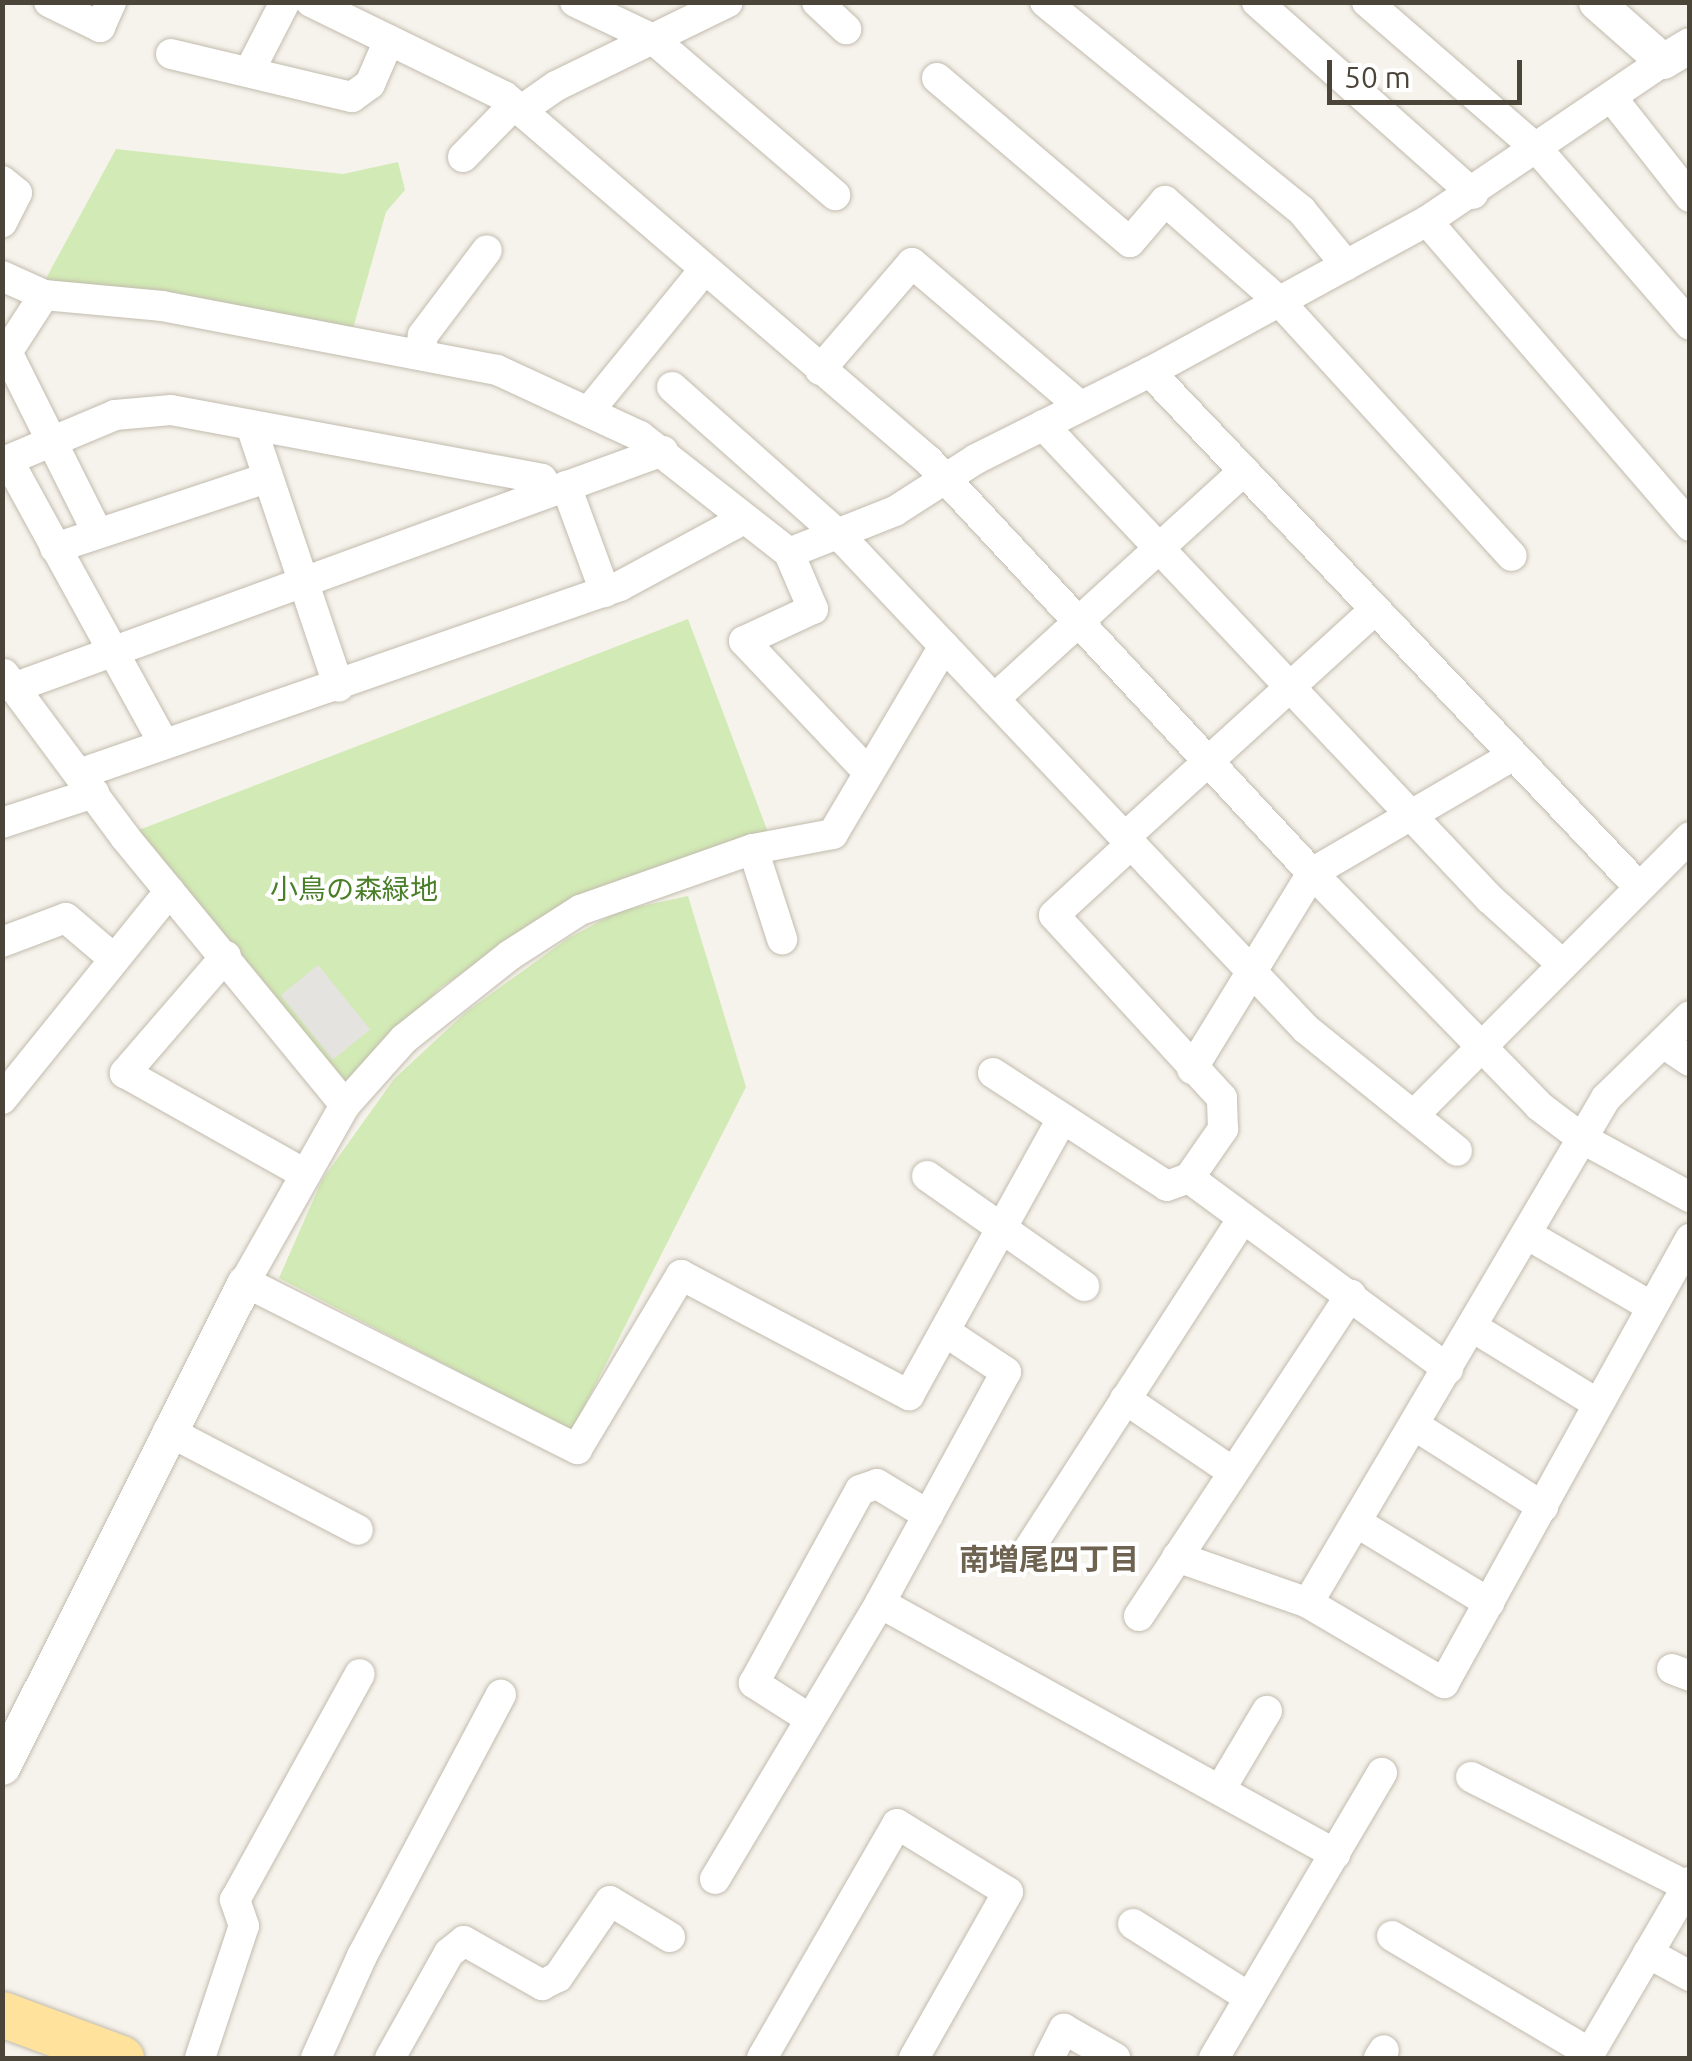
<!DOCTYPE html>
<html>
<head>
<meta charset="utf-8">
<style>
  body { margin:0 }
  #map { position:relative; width:1692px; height:2061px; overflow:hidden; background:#f6f3ec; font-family:Ubuntu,"Noto Sans JP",sans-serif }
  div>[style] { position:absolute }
  .green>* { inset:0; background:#d2eab5 }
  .parking>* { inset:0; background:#e5e3e0; transform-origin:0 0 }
  .roads { filter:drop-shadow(0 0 2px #c2bbae) drop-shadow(0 0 2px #c2bbae) }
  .minor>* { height:30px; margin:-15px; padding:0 15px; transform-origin:15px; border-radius:15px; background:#fff }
  .tertiary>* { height:35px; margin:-17.5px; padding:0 17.5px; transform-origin:17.5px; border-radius:17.5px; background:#fff }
  .primary>* { height:45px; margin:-22.5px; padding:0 22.5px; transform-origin:22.5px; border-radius:22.5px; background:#ffe39c }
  span { translate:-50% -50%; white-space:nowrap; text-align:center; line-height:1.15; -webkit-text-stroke:8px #fff; paint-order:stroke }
  .park-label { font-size:28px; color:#4a7f2a }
  .neighbourhood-label { font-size:30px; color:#6e6250; font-weight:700 }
  .frame { position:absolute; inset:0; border:5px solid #4b4439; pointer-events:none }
  .scale { position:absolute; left:1327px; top:60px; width:195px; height:45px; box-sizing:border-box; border:5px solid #4b4439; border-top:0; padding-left:12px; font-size:30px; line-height:35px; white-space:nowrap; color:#4b4439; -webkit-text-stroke:8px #fff; paint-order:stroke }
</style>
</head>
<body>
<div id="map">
  <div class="green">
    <i style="clip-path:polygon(116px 149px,343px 174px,398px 162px,405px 190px,386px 212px,352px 332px,153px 290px,43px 284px)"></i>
    <i style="clip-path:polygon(688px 619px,769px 835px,576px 897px,440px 988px,351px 1081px,336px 1081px,131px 833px)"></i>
    <i style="clip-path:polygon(688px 896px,746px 1087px,572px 1431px,279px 1278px,322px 1180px,394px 1079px,466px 1012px,567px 939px,619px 911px)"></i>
  </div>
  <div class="parking">
    <i style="left:318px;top:965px;width:83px;height:48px;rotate:51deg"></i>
  </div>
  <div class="roads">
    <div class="minor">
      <i style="left:49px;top:2px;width:57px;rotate:26.1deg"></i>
      <i style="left:100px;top:27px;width:27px;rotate:-66deg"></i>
      <i style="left:311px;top:2px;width:215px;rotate:26deg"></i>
      <i style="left:504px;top:96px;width:560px;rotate:40.66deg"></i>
      <i style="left:929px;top:461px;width:563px;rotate:47.09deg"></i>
      <i style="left:1312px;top:873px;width:325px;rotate:45.7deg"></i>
      <i style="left:1539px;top:1106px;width:55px;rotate:36.9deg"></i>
      <i style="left:1583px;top:1139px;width:122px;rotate:28.5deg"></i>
      <i style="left:575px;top:2px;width:86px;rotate:25.4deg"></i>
      <i style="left:653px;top:39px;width:240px;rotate:40.6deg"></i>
      <i style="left:817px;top:2px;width:40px;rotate:43deg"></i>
      <i style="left:1045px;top:2px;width:331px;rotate:39.1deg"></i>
      <i style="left:1302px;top:211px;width:70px;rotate:50.8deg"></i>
      <i style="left:1257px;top:2px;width:289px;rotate:41.6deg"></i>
      <i style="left:1367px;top:2px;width:228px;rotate:40.9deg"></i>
      <i style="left:1539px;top:151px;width:230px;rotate:49deg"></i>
      <i style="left:171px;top:54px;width:186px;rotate:13.4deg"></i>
      <i style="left:352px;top:97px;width:22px;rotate:-36deg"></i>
      <i style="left:370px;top:84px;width:48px;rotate:-66.6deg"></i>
      <i style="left:249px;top:72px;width:79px;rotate:-62.8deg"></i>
      <i style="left:937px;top:78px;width:253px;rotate:40.4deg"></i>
      <i style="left:1130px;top:242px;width:54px;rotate:-49.5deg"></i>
      <i style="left:1165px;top:201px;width:152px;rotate:41.3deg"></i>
      <i style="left:1279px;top:301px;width:345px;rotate:47.6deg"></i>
      <i style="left:1612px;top:98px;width:126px;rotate:51.8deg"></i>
      <i style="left:520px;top:111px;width:44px;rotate:-34.8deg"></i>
      <i style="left:556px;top:86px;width:191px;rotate:-26deg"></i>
      <i style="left:463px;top:157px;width:73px;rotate:-45.6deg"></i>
      <i style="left:2px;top:181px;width:19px;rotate:39deg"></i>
      <i style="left:17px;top:193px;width:33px;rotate:117deg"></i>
      <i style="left:1427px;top:221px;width:403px;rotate:49.2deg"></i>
      <i style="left:2px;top:276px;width:46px;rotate:24.3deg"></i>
      <i style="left:44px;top:295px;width:119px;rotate:5.3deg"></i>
      <i style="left:162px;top:306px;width:341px;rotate:10.8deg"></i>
      <i style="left:497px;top:370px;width:157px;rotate:24.8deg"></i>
      <i style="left:640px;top:436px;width:189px;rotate:38.1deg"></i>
      <i style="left:789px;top:553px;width:114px;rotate:-21.6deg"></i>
      <i style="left:895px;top:511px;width:96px;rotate:-32.7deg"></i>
      <i style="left:976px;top:459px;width:195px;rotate:-26.6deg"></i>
      <i style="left:1150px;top:372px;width:315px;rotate:-28.6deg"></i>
      <i style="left:1427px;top:221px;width:285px;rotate:-34.1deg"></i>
      <i style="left:420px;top:354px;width:19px;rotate:-81deg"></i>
      <i style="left:423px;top:335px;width:106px;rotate:-53deg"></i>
      <i style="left:9px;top:356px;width:197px;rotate:63.4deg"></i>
      <i style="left:2px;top:360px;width:77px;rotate:-57.1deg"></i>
      <i style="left:820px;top:370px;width:141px;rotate:-49.3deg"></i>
      <i style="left:912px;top:263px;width:221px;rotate:40.4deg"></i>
      <i style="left:1150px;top:372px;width:710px;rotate:46.48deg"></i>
      <i style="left:672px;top:387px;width:226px;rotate:41.6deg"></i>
      <i style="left:841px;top:537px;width:677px;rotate:46.62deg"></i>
      <i style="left:1306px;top:1029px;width:194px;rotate:38.9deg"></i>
      <i style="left:589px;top:411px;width:183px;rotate:-50.8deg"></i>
      <i style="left:1043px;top:425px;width:652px;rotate:46.68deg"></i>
      <i style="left:1490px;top:899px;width:97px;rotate:42.1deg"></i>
      <i style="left:251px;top:426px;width:275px;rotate:71.4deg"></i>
      <i style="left:566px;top:486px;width:113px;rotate:69.8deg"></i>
      <i style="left:55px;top:548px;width:223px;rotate:-18.3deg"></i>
      <i style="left:789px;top:553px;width:61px;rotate:66.8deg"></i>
      <i style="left:813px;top:609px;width:76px;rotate:155.1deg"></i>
      <i style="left:744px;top:641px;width:179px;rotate:46.6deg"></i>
      <i style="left:944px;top:646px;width:218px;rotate:120.6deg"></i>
      <i style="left:833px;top:834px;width:81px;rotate:169.4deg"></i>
      <i style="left:753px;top:849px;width:183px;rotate:160.6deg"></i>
      <i style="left:580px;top:910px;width:83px;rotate:147.3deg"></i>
      <i style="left:510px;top:955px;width:135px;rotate:141.6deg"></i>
      <i style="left:404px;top:1039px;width:89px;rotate:131.8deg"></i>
      <i style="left:345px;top:1105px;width:203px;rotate:119.5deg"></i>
      <i style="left:245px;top:1282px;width:372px;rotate:26.7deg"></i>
      <i style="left:577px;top:1449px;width:203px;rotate:-59.1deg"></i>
      <i style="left:681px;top:1275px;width:258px;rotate:27.8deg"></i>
      <i style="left:909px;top:1395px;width:313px;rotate:-61deg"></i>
      <i style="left:4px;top:674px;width:203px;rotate:53.4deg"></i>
      <i style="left:125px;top:837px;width:347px;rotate:50.6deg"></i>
      <i style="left:13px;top:688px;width:692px;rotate:-20.03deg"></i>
      <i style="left:994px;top:699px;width:337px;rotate:-42.4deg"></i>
      <i style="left:164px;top:744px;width:324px;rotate:-118.8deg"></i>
      <i style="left:8px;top:460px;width:116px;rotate:-22.8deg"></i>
      <i style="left:115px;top:415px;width:56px;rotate:-5.1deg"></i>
      <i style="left:171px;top:410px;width:377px;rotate:10.5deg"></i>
      <i style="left:542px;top:479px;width:14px;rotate:73deg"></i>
      <i style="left:82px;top:773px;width:570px;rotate:-19.17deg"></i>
      <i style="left:620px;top:586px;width:141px;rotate:-28.4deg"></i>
      <i style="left:2px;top:823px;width:97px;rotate:-18.1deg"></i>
      <i style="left:1124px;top:838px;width:339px;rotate:-42.3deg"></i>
      <i style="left:753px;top:849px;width:95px;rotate:72.1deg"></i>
      <i style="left:2px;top:942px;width:68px;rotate:-20.6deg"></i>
      <i style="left:66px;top:918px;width:63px;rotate:40.5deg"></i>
      <i style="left:226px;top:956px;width:155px;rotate:130.8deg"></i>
      <i style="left:125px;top:1073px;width:206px;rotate:29.3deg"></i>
      <i style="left:1663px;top:1043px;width:32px;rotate:34deg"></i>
      <i style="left:1192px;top:1069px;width:230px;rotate:-58.5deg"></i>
      <i style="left:1312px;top:873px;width:232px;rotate:-30.3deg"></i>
      <i style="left:993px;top:1073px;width:207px;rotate:33deg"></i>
      <i style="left:1167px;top:1186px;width:23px;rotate:-20deg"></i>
      <i style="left:1189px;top:1178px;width:60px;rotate:-55.2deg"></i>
      <i style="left:1223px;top:1129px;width:31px;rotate:-92deg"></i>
      <i style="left:1222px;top:1098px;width:248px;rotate:-132.6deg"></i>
      <i style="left:1054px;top:915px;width:103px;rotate:-42.6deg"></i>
      <i style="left:2px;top:1099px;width:267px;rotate:-51.1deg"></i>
      <i style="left:1415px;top:1114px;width:390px;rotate:-45.2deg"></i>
      <i style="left:927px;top:1176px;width:192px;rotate:35deg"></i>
      <i style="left:1189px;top:1178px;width:322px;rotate:36.4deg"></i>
      <i style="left:1528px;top:1235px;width:143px;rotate:30.1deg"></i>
      <i style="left:1474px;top:1328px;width:145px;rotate:31.5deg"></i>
      <i style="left:1125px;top:1399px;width:130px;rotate:34.1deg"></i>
      <i style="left:1414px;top:1425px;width:153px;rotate:32.4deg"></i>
      <i style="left:168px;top:1431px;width:214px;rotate:27.5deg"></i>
      <i style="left:1356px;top:1522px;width:156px;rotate:31.3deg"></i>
      <i style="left:1025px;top:1555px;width:399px;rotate:-57.1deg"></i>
      <i style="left:1177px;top:1557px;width:139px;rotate:19.3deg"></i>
      <i style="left:1308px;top:1603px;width:158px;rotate:30.5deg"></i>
      <i style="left:1444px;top:1683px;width:508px;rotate:-61.01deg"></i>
      <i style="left:880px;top:1603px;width:520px;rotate:28.88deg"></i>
      <i style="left:1308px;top:1603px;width:586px;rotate:-59.46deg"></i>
      <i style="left:1606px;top:1098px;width:117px;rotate:-44.3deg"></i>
      <i style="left:1139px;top:1616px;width:385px;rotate:-56.6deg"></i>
      <i style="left:1672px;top:1669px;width:19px;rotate:21deg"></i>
      <i style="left:810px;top:1719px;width:67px;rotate:-147.3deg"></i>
      <i style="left:754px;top:1683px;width:220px;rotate:-61.2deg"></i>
      <i style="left:860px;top:1490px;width:18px;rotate:-19deg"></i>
      <i style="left:877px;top:1484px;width:60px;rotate:31.3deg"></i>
      <i style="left:1471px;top:1777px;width:242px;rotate:26.8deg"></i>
      <i style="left:1220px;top:1790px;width:92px;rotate:-59.3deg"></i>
      <i style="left:715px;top:1879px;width:322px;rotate:-59.1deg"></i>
      <i style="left:880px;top:1603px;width:263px;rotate:-61.4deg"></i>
      <i style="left:1006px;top:1372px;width:71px;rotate:-146.5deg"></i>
      <i style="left:1133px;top:1924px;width:138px;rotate:32.3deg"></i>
      <i style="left:1392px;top:1936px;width:230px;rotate:30.6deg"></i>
      <i style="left:1648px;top:1953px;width:48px;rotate:28.7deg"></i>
      <i style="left:200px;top:2058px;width:139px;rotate:-71.6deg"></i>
      <i style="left:244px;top:1926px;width:28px;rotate:-109deg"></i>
      <i style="left:235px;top:1900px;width:258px;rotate:-61.1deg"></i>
      <i style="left:316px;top:2058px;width:112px;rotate:-65.7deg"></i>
      <i style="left:362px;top:1956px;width:296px;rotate:-62deg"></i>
      <i style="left:390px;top:2058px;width:120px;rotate:-60.7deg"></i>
      <i style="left:449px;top:1953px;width:19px;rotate:-39deg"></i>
      <i style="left:464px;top:1941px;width:90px;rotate:29.4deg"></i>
      <i style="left:542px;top:1985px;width:18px;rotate:-27deg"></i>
      <i style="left:558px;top:1977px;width:92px;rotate:-55.6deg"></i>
      <i style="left:610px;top:1901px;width:70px;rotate:31deg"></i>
      <i style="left:762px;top:2058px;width:270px;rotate:-60deg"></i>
      <i style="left:897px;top:1824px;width:130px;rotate:31.5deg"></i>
      <i style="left:1008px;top:1892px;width:191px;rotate:119.5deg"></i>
      <i style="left:1049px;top:2058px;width:33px;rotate:-63deg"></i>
      <i style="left:1064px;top:2029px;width:59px;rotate:29.6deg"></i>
      <i style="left:1214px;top:2058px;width:331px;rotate:-59.5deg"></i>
      <i style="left:1379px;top:2058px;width:9px;rotate:-58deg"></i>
      <i style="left:1587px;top:2058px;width:204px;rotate:-59.7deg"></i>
    </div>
    <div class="tertiary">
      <i style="left:1596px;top:2px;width:89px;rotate:41.4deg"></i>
      <i style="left:1663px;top:61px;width:31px;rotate:-31deg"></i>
      <i style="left:2px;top:1767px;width:542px;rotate:-63.39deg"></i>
    </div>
    <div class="primary">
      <i style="left:2px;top:2014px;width:127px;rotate:20.3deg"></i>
    </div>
  </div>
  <div class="park-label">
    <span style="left:354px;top:889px">小鳥の森緑地</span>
  </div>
  <div class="neighbourhood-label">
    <span style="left:1049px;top:1559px">南増尾四丁目</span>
  </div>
  <div class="frame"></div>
  <div class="scale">50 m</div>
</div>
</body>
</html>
